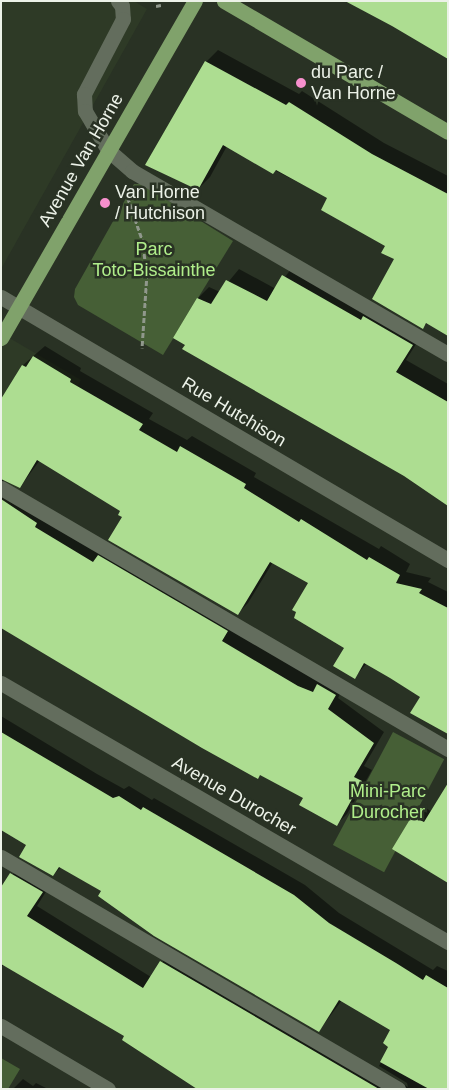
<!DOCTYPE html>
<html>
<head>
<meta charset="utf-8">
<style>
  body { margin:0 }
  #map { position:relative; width:449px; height:1090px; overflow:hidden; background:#293224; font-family:Helvetica,sans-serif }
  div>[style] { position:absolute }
  .built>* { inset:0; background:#2e3a26 }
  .green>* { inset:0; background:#465f36; transform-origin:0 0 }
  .shadow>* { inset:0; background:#0007 }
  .building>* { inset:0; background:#addd91 }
  .path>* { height:3px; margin-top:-1.5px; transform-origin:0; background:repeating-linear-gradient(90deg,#90988c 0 5px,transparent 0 7.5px) }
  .minor>* { height:15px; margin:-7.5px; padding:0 7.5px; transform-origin:7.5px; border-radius:7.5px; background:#636d5d }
  .major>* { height:15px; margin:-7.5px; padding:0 7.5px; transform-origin:7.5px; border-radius:7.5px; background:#80a26b }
  .dots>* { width:14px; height:14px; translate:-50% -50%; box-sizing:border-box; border:2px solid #293224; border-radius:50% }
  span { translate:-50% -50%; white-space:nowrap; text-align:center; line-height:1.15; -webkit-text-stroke:5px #293224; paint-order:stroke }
  .poi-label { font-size:18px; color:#ecf2e8 }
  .left { translate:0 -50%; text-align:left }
  .street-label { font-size:18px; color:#ecf2e8 }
  .park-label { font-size:18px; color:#b0ee8b }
  .frame { position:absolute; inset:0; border:2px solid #ecf2e8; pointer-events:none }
</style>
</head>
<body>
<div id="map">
  <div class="built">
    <i style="clip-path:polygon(1px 1px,134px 1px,147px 9px,1px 269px)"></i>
    <i style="clip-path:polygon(1px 333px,81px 380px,1px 522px)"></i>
  </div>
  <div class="green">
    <i style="clip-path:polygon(134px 184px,141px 184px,233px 241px,163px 355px,78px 305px,74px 297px,75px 289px)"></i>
    <i style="left:393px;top:732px;width:58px;height:128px;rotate:28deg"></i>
    <i style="clip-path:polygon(1px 1058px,20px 1069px,8px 1089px,1px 1089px)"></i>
  </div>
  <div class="shadow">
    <i style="clip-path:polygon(218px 50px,299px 94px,302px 91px,384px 143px,448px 176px,448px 335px,427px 323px,423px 327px,396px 259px,387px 246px,329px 198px,227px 146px,210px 177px,198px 189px,147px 164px,206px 62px)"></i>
    <i style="clip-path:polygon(294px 265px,423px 333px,406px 360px,448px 384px,448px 499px,187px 344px,198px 298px,209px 287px,220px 292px,239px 269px,276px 289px)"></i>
    <i style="clip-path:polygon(45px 346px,81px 368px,80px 371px,153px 413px,149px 419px,187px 440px,192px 436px,256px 473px,254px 477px,379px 549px,381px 546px,410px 564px,406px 572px,431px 578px,428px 582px,448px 592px,448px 733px,421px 697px,367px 663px,355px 677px,346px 647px,310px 582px,273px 562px,248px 603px,237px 614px,124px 517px,121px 511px,40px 460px,20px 487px,3px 479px,4px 482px,346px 683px,338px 698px,384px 732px,364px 766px,372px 770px,347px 814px,336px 825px,304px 797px,1px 626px,1px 401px,23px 365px)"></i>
    <i style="clip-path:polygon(1px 716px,97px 774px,124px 789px,129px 786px,152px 800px,154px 798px,305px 885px,339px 913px,433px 970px,437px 966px,448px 971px,448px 1089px,214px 1089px,6px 965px,1px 966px,1px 890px,21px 864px,52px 882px,37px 906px,151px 977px,171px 951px,408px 1087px,407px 1083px,379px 1066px,389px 1047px,392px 1030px,342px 1000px,319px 1031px,102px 890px,61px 867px,53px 875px,28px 845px,1px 828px)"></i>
    <i style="clip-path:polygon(448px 789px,448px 885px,448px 881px,393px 849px,413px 816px,423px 806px,432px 812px)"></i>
    <i style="clip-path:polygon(23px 1079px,33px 1086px,36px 1083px,48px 1089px,13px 1089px)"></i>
  </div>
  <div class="building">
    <i style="clip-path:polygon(345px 1px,448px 1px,448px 59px,392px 26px)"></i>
    <i style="clip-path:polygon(205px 61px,286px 105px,289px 102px,372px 154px,448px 194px,448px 336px,426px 323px,423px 329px,372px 299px,394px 259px,381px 253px,385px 246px,321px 210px,327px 198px,276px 170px,273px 174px,223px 145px,198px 190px,145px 165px)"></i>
    <i style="clip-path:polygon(282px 275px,361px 320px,363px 316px,413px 345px,396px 372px,448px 402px,448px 506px,404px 476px,182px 349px,185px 345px,173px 338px,197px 298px,211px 304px,226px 280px,267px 301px)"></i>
    <i style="clip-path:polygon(33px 356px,71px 379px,70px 382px,143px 424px,139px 430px,177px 452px,180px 446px,246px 484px,244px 488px,299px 522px,301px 519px,367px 560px,369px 557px,400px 575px,396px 583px,422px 589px,419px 593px,448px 608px,448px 734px,410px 713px,420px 697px,390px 678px,364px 663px,355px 679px,333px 666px,344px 648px,294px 618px,296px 612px,292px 610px,308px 583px,270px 562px,238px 615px,108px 540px,122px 517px,118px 515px,120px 511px,37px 460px,20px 488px,1px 479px,1px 399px,22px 365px,26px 367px)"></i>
    <i style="clip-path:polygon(1px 499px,37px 523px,35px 527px,93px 562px,98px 555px,228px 631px,222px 641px,298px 686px,313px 692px,317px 684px,336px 695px,328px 709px,374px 743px,354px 777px,362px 781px,337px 826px,299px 805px,303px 798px,260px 775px,258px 779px,202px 748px,1px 628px)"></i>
    <i style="clip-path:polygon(1px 732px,113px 798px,119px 796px,141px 810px,143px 807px,294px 895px,329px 923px,396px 963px,423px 980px,426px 975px,448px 988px,448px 1089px,429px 1089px,380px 1062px,388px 1047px,383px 1043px,390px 1030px,339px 1000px,319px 1032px,154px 936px,98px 896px,101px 891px,59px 867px,53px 876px,19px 857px,26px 845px,1px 830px)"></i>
    <i style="clip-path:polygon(448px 783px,448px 883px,392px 849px,412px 816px,424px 822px)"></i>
    <i style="clip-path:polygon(10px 873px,43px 892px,27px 916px,143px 988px,160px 961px,379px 1089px,197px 1089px,122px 1040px,124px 1036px,1px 964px,1px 887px)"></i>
  </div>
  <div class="path">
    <i style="left:156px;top:6px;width:5px;rotate:-11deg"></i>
    <i style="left:125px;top:190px;width:52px;rotate:70.9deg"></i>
    <i style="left:142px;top:239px;width:34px;rotate:82deg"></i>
    <i style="left:147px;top:273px;width:75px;rotate:93.8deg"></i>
  </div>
  <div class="minor">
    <i style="left:118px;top:1px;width:6px;rotate:51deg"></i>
    <i style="left:122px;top:6px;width:13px;rotate:86deg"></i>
    <i style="left:123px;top:19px;width:85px;rotate:117.5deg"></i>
    <i style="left:84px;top:94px;width:17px;rotate:87deg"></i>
    <i style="left:85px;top:111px;width:45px;rotate:59.5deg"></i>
    <i style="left:108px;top:150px;width:32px;rotate:41deg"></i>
    <i style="left:132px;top:171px;width:365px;rotate:30.1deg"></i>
    <i style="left:1px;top:297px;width:519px;rotate:30.47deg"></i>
    <i style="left:1px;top:488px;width:518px;rotate:30.28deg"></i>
    <i style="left:1px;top:683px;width:517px;rotate:30.09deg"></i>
    <i style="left:1px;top:857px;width:460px;rotate:30.3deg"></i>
    <i style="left:1px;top:1026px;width:124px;rotate:30.5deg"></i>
  </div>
  <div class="major">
    <i style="left:224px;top:1px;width:259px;rotate:30.3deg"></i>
    <i style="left:1px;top:338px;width:389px;rotate:-60.1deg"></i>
  </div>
  <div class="dots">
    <i style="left:301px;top:83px;background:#f790cd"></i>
    <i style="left:105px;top:203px;background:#f790cd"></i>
  </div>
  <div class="poi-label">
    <span class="left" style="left:311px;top:83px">du Parc /<br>Van Horne</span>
    <span class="left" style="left:115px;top:203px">Van Horne<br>/ Hutchison</span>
  </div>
  <div class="street-label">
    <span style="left:81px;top:160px;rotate:-60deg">Avenue Van Horne</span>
    <span style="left:234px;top:412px;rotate:31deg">Rue Hutchison</span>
    <span style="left:234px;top:796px;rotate:30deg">Avenue Durocher</span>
  </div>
  <div class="park-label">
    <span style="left:154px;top:260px">Parc<br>Toto-Bissainthe</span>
    <span style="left:388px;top:802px">Mini-Parc<br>Durocher</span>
  </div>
  <div class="frame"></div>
</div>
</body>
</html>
